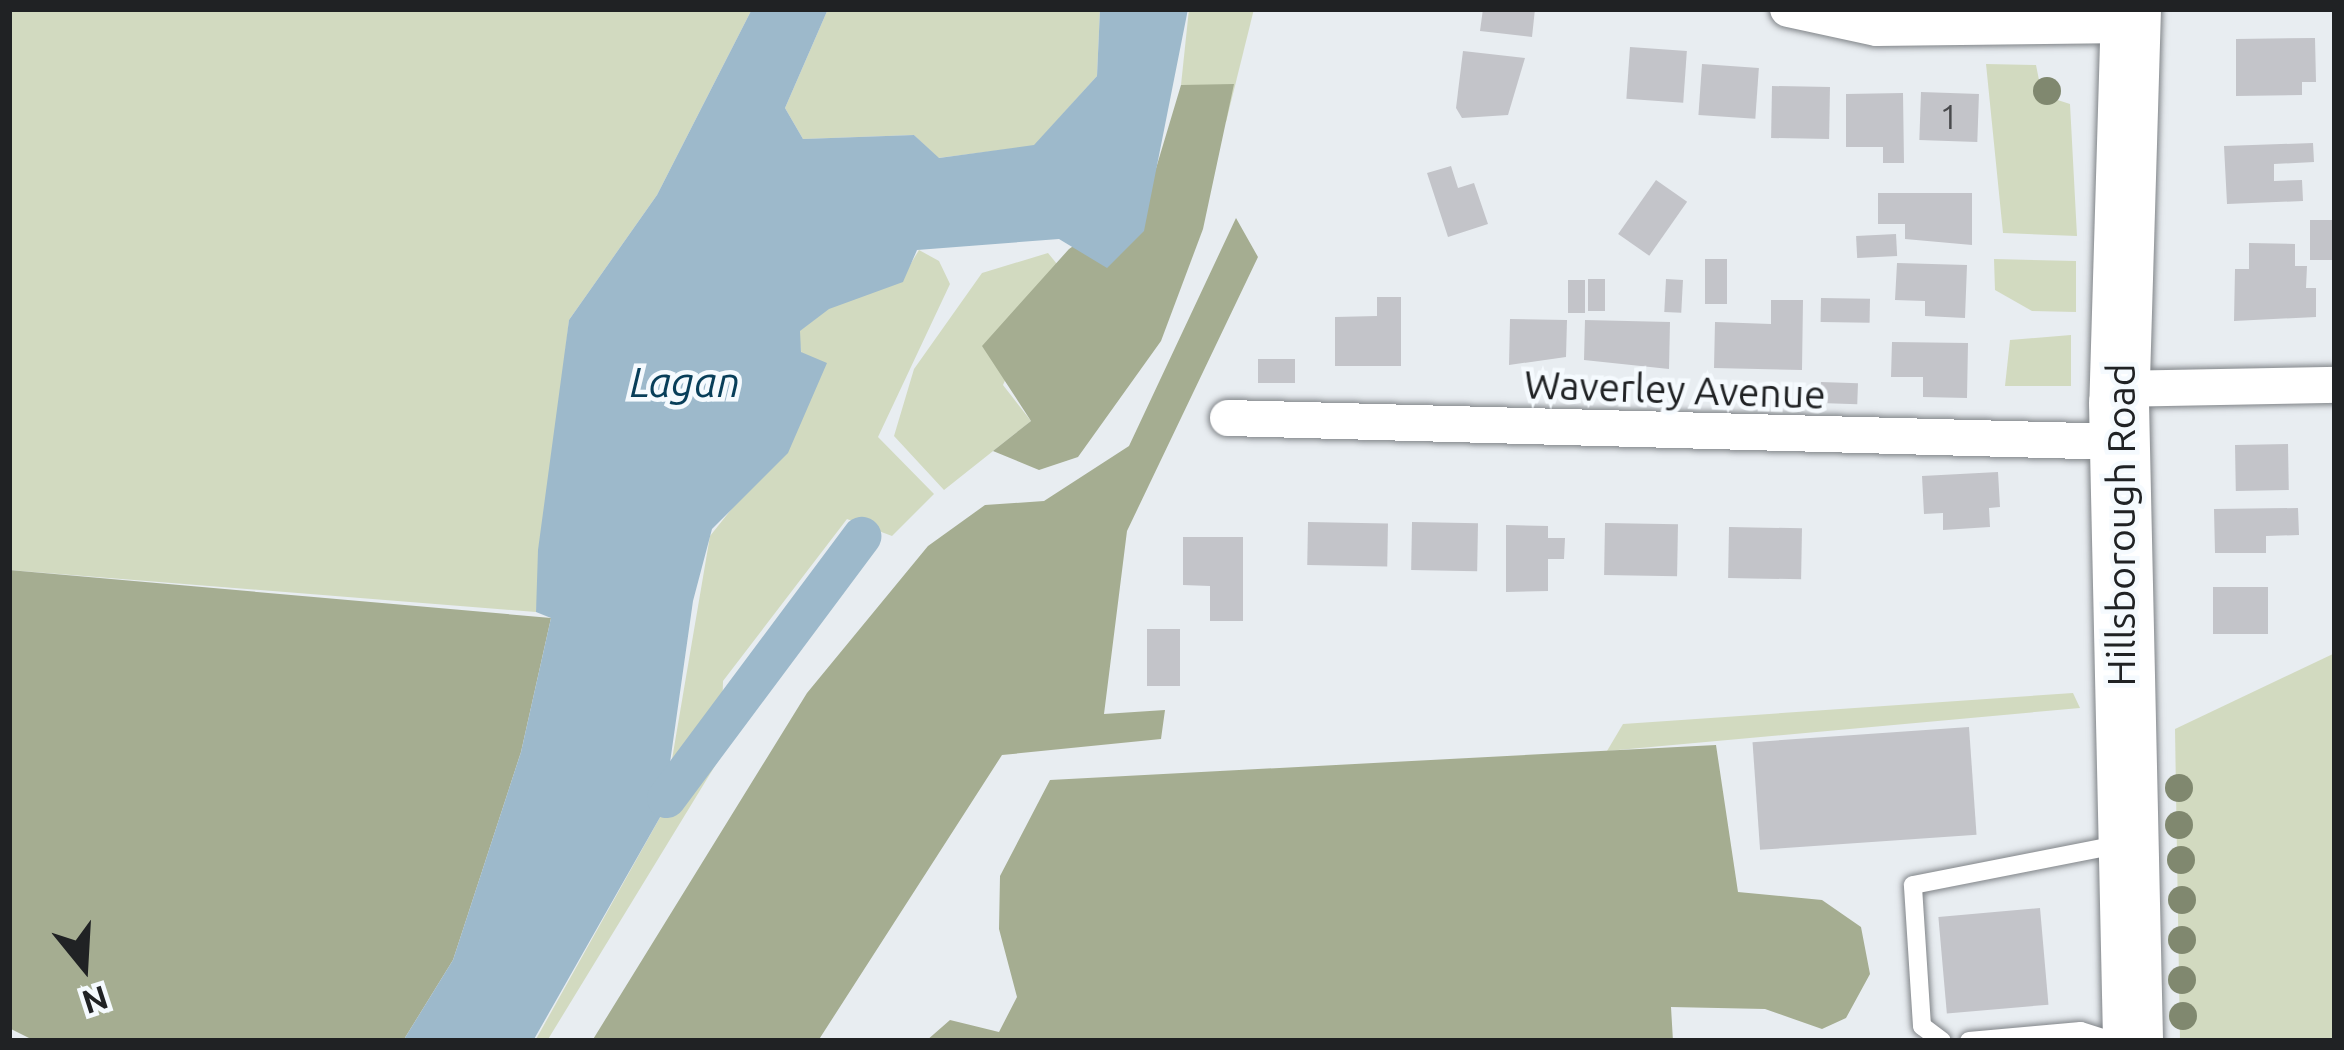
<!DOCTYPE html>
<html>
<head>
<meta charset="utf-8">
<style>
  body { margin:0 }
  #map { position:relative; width:2344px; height:1050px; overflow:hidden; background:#e8edf1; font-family:Ubuntu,sans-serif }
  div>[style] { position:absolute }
  .green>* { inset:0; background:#d2dac0 }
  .forest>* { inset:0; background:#a5ad91 }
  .water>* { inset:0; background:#9db9cb }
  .canal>* { height:39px; margin:-19.5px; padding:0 19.5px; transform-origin:19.5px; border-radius:19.5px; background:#9db9cb }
  .building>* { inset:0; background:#c3c4c9; transform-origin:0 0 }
  .roads { filter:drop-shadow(0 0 3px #808488) drop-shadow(0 0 3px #808488) }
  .service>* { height:18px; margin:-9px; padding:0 9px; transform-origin:9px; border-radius:9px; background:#fff }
  .minor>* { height:36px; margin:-18px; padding:0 18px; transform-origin:18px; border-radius:18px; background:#fff }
  .trunk>* { height:60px; margin:-30px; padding:0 30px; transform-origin:30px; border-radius:30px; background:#fff }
  .trees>* { width:28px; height:28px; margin:-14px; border-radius:50%; background:#80886f }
  span { translate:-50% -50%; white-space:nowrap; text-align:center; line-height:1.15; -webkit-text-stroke:9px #f5fafe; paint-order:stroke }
  .number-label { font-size:33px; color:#494a4d }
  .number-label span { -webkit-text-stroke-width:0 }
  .street-label { font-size:39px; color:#202224 }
  .water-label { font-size:42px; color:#083e59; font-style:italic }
  .frame { position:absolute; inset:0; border:12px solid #202224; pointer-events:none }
  .north { position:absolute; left:24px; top:906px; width:120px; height:120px; -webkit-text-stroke:9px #f5fafe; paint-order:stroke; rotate:162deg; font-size:33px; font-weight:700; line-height:48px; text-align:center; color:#202224 }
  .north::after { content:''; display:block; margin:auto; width:42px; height:54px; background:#202224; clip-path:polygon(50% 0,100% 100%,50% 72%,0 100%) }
</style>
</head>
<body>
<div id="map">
  <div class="green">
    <i style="clip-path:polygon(9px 9px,752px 9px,657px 195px,569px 320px,536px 612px,9px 570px)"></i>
    <i style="clip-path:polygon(828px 9px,1100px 9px,1097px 76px,1034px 146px,938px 158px,914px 135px,803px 139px,785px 108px)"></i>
    <i style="clip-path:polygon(1189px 9px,1254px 9px,1226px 122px,1181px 85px)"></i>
    <i style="clip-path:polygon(1986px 64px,2036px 65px,2042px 95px,2070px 104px,2077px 236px,2003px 233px)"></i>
    <i style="clip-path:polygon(919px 250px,939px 261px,950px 284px,878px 437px,934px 494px,892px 536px,847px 519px,723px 681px,721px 756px,547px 1041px,535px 1041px,663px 812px,710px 536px,758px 476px,803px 363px,798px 332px,829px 308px,901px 280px)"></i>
    <i style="clip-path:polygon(1048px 253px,1057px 264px,1003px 385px,1031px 421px,944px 490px,894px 436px,914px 369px,982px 273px)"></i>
    <i style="clip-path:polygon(1994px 259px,2076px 261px,2076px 312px,2032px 311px,1995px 290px)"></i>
    <i style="clip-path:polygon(2071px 335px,2071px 386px,2005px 386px,2010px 340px)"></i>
    <i style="clip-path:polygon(2335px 653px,2335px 1041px,2180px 1041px,2175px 729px)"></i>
    <i style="clip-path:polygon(2073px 693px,2080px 708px,1607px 751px,1623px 724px)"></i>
  </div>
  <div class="forest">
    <i style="clip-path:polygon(1234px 84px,1203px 229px,1161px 341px,1078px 457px,1039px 470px,993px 451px,1031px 421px,982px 346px,1069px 249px,1148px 195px,1181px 85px)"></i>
    <i style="clip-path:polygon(1236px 218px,1258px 257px,1127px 531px,1104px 714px,1165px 710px,1161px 739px,1002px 755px,818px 1041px,592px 1041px,807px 693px,928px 546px,985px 505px,1044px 501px,1129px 446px)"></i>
    <i style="clip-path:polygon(9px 570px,551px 618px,521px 752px,453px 960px,403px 1041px,35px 1041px,9px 1028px)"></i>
    <i style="clip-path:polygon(1716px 745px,1738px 892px,1822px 900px,1861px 927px,1870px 974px,1846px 1018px,1822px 1029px,1765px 1009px,1671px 1007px,1673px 1041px,926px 1041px,950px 1020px,999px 1032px,1017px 997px,999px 929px,1000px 876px,1050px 780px)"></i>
  </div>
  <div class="water">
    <i style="clip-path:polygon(752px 9px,828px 9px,785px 108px,803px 139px,914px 135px,939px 158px,1034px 145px,1097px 76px,1100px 9px,1188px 9px,1144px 231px,1107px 268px,1059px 239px,917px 250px,903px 282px,829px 309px,800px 331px,801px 352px,827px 363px,788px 453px,712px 529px,693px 601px,663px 812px,533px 1041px,403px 1041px,453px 960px,521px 752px,551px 618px,536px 612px,538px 550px,569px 320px,657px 195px)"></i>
  </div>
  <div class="canal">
    <i style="left:666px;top:798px;width:327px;rotate:-53.3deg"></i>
  </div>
  <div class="building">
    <i style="clip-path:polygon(1483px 9px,1535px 9px,1532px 37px,1480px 31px)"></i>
    <i style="clip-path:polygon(2315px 38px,2316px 82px,2302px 82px,2302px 95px,2236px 96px,2236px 39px)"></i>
    <i style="left:1630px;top:47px;width:57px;height:52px;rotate:4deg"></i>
    <i style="clip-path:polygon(1463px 51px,1525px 58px,1508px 115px,1462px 118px,1456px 108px)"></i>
    <i style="left:1702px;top:64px;width:57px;height:51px;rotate:4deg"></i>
    <i style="left:1772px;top:86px;width:58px;height:52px;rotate:1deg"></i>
    <i style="left:1921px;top:92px;width:58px;height:48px;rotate:2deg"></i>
    <i style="clip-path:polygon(1903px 93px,1904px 163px,1883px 163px,1883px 147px,1846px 147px,1846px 94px)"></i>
    <i style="clip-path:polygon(2313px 143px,2314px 162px,2274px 164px,2274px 181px,2302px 180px,2303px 201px,2227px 204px,2224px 146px)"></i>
    <i style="clip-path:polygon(1451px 166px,1458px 188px,1474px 183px,1488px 224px,1448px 237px,1427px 173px)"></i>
    <i style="left:1656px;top:180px;width:38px;height:66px;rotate:35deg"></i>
    <i style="clip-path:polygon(1878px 193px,1972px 193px,1972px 245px,1905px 239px,1905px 224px,1878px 224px)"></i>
    <i style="left:2310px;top:220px;width:25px;height:40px"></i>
    <i style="left:1896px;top:234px;width:22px;height:40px;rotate:87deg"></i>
    <i style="clip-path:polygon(2249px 243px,2295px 244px,2295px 266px,2307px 266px,2306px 288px,2316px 288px,2316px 317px,2234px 321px,2235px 269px,2249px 269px)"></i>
    <i style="left:1705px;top:259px;width:22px;height:45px"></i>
    <i style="clip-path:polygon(1897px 263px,1967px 265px,1965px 318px,1925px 316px,1925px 301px,1895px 300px)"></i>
    <i style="left:1588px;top:279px;width:17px;height:32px"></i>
    <i style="left:1666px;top:279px;width:17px;height:33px;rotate:3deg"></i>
    <i style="left:1568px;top:280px;width:17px;height:33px"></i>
    <i style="clip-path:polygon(1377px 297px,1401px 297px,1401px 366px,1335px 366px,1335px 317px,1377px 316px)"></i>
    <i style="left:1821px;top:298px;width:49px;height:24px;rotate:1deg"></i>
    <i style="clip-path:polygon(1771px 300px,1803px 300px,1802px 370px,1714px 368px,1715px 322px,1771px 324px)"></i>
    <i style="clip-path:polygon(1510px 319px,1567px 320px,1566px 357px,1509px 365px)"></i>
    <i style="clip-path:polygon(1585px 320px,1670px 322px,1669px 369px,1584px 360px)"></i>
    <i style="clip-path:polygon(1892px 342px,1968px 343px,1967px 398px,1923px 397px,1923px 377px,1891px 377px)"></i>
    <i style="left:1258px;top:359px;width:37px;height:24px"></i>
    <i style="left:1821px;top:382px;width:37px;height:21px;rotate:2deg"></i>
    <i style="left:2288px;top:444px;width:46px;height:53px;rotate:89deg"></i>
    <i style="clip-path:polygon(1998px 472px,2000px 507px,1989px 508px,1990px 527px,1943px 530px,1943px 513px,1924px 514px,1922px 476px)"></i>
    <i style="clip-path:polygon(2298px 508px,2299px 535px,2266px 536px,2266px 553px,2215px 553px,2214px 509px)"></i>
    <i style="left:1308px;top:522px;width:80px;height:43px;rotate:1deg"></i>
    <i style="left:1412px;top:522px;width:66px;height:48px;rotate:1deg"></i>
    <i style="left:1605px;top:523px;width:73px;height:52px;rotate:1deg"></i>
    <i style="clip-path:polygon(1506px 525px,1548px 526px,1548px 538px,1565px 538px,1564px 559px,1548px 559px,1548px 591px,1506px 592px)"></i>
    <i style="left:1729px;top:527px;width:73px;height:51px;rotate:1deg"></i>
    <i style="clip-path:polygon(1183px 537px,1243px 537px,1243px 621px,1210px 621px,1210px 586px,1183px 585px)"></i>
    <i style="left:2213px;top:587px;width:55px;height:47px"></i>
    <i style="left:1147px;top:629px;width:33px;height:57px"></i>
    <i style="left:1969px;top:727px;width:108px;height:217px;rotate:86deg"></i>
    <i style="left:2040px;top:908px;width:97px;height:102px;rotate:85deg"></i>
  </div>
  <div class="roads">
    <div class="service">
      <i style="left:1942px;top:1041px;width:25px;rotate:-143deg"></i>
      <i style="left:1922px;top:1026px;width:141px;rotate:-93.7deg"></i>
      <i style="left:1913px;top:885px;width:213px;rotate:-11.1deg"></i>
      <i style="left:1969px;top:1041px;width:112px;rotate:-5.1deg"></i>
      <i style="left:2081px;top:1031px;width:32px;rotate:18deg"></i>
    </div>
    <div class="minor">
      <i style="left:1788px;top:9px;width:91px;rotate:12.1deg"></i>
      <i style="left:1877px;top:28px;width:252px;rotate:-0.7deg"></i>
      <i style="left:2119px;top:389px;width:216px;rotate:-1.1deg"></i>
      <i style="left:1228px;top:418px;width:891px;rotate:1.54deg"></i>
    </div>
    <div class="trunk">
      <i style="left:2131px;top:9px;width:394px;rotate:91.7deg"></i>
      <i style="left:2119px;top:403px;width:638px;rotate:88.74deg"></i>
    </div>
  </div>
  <div class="trees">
    <i style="left:2047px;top:91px"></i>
    <i style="left:2179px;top:788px"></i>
    <i style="left:2179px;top:825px"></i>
    <i style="left:2181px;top:860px"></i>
    <i style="left:2182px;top:900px"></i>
    <i style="left:2182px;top:940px"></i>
    <i style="left:2182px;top:980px"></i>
    <i style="left:2183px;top:1016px"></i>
  </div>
  <div class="number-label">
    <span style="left:1949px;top:117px">1</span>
  </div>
  <div class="street-label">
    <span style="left:1675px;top:390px;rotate:2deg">Waverley Avenue</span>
    <span style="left:2121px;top:525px;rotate:-90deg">Hillsborough Road</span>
  </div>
  <div class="water-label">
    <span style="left:685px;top:382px">Lagan</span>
  </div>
  <div class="frame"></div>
  <div class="north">N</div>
</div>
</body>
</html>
